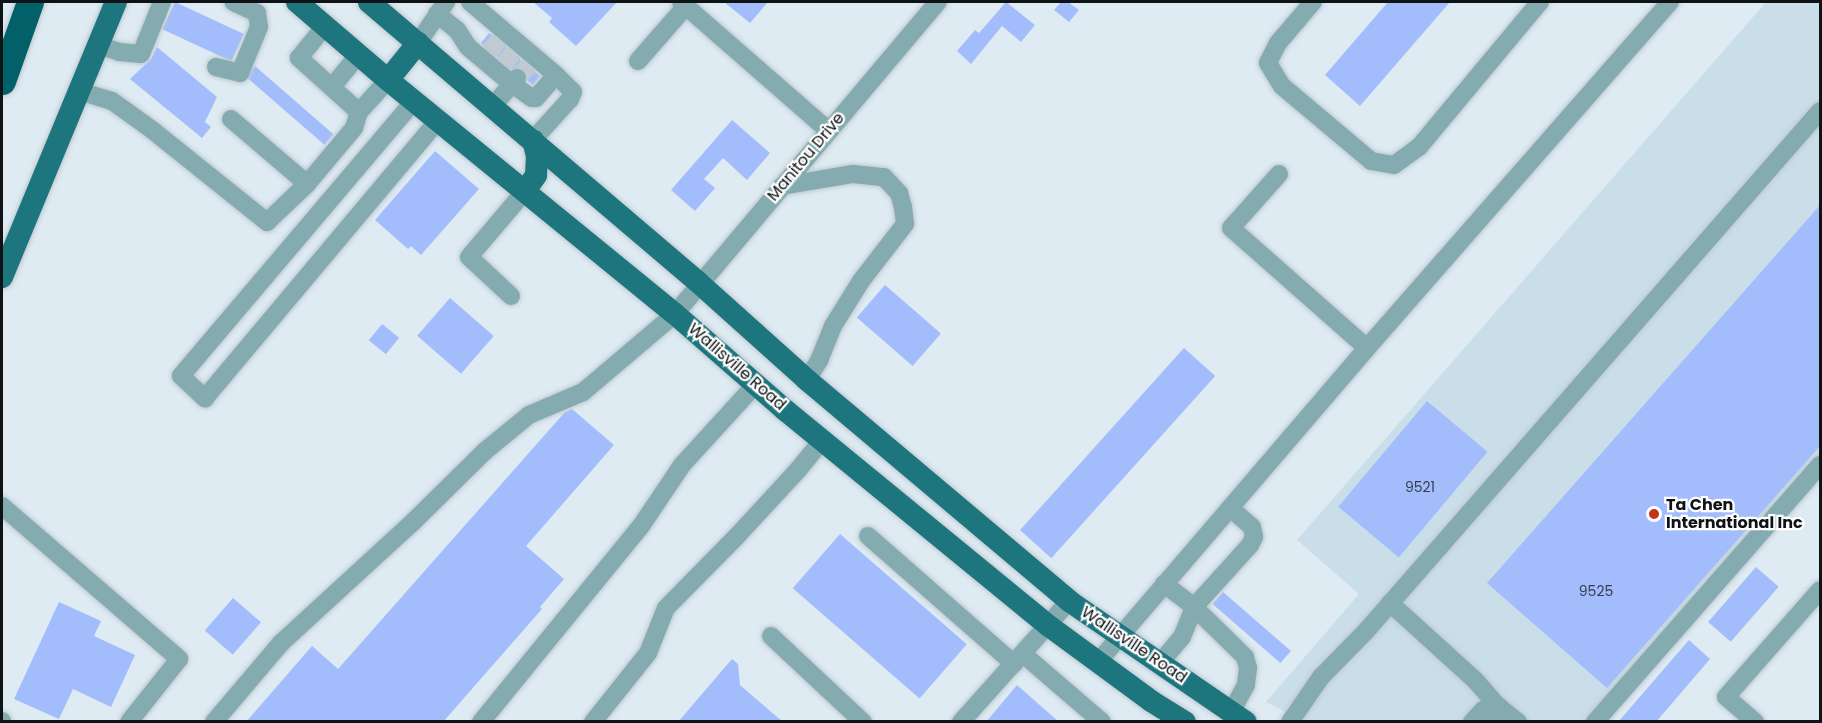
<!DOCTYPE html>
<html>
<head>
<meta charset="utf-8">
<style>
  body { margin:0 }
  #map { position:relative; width:1822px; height:723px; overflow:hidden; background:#dfebf3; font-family:Poppins,sans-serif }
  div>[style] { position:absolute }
  .built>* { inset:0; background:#cadeea }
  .building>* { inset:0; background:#a3bdfc; transform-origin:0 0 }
  .minor-tunnel>* { height:18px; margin-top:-9px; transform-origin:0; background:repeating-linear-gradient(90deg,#c0cbd2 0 18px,transparent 0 27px) }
  .roads { filter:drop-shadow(0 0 2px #bec8d0) drop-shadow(0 0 2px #bec8d0) }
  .minor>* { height:18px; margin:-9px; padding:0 9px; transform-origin:9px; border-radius:9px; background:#84abaf }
  .major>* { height:22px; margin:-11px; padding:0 11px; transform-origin:11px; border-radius:11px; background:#1d767e }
  .highway>* { height:27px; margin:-13.5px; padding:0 13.5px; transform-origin:13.5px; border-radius:13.5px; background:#026068 }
  .dots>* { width:16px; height:16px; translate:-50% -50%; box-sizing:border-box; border:3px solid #fff; border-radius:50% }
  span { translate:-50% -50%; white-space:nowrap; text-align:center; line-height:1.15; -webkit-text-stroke:4.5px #fff; paint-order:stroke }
  .number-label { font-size:14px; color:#343e50 }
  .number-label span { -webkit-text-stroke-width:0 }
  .street-label { font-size:16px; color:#0f1316 }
  .poi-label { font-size:16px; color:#0f1316; font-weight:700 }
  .left { translate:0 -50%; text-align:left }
  .frame { position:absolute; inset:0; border:3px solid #0f1316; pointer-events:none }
</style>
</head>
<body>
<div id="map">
  <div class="built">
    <i style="clip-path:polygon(1766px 2px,1820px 2px,1820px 478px,1608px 721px,1302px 721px,1266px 702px,1359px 594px,1297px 540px)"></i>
  </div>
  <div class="building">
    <i style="left:175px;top:2px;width:76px;height:30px;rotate:25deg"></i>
    <i style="clip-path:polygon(533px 2px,617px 2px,576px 46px,549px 22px,552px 18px)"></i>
    <i style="clip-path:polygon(724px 2px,768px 2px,750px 23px)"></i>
    <i style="clip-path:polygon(1006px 2px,1035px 25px,1021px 42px,1002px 26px,971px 64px,957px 51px,975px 30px,979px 33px)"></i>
    <i style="clip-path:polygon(1061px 2px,1068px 2px,1079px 10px,1069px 22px,1054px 10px)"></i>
    <i style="clip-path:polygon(1388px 2px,1450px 2px,1360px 106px,1325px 75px)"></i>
    <i style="clip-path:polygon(489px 33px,540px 76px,533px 85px,528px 81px,524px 69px,511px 69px,481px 43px)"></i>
    <i style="clip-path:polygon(157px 47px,217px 97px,205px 122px,211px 127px,202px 138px,130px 79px,151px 59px)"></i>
    <i style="left:255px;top:66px;width:104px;height:14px;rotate:41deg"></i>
    <i style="clip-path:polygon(732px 120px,770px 153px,747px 180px,723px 158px,704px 179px,715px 188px,695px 211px,671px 190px)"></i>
    <i style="clip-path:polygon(435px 151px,479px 189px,421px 255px,411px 246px,408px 249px,375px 220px)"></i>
    <i style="clip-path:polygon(1821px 204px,1821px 445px,1607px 688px,1487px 583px)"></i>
    <i style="left:885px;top:285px;width:74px;height:43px;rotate:41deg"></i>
    <i style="left:450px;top:298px;width:58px;height:50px;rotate:41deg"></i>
    <i style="left:382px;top:324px;width:22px;height:21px;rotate:39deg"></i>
    <i style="left:1184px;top:348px;width:42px;height:245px;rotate:42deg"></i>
    <i style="left:1427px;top:401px;width:79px;height:138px;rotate:40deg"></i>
    <i style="clip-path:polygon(572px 409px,614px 445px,526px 546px,564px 579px,540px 607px,542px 609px,443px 722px,246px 722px,312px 646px,338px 669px,565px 412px)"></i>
    <i style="left:840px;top:534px;width:168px;height:72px;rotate:41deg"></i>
    <i style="left:1756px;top:567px;width:30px;height:73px;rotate:41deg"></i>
    <i style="left:1223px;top:592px;width:90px;height:16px;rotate:41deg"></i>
    <i style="left:233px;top:598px;width:37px;height:43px;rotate:41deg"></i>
    <i style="clip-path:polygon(59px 602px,101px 621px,94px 636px,135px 655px,111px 707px,73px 689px,59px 719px,14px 699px)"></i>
    <i style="clip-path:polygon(1689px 640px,1710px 659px,1656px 722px,1618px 722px)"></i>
    <i style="clip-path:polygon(732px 659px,738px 664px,740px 685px,783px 722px,678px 722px)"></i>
    <i style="clip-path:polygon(1017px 685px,1059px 722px,986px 722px)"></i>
  </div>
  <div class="minor-tunnel">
    <i style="left:488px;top:53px;width:18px;rotate:-49deg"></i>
    <i style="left:503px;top:65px;width:17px;rotate:-50deg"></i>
    <i style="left:517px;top:78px;width:18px;rotate:-47deg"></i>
  </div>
  <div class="roads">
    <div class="minor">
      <i style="left:470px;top:2px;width:113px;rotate:40.3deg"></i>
      <i style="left:681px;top:2px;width:196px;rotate:41.1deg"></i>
      <i style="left:1313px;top:2px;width:54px;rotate:130.5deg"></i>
      <i style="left:1278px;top:43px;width:22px;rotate:117deg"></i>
      <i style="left:1268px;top:63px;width:27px;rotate:59deg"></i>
      <i style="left:1282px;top:86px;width:116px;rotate:40.1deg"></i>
      <i style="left:1371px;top:161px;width:23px;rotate:10deg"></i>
      <i style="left:1394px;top:165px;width:31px;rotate:-36deg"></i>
      <i style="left:1419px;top:147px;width:189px;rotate:-50.2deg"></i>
      <i style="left:437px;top:14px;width:26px;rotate:39deg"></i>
      <i style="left:457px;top:30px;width:20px;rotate:57deg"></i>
      <i style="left:468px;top:47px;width:57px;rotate:40.1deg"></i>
      <i style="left:512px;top:84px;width:29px;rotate:131deg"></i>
      <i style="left:418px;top:43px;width:50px;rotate:-55.7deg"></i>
      <i style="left:98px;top:45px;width:22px;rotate:18deg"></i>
      <i style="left:119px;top:52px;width:22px;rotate:5deg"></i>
      <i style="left:141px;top:54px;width:56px;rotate:-68deg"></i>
      <i style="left:638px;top:61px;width:73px;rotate:-48.9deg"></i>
      <i style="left:216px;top:67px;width:25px;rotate:14deg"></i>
      <i style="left:240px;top:73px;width:50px;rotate:-67.6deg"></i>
      <i style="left:259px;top:27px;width:14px;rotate:-98deg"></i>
      <i style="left:257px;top:13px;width:26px;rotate:-155deg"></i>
      <i style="left:517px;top:78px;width:8px;rotate:130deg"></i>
      <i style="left:512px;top:84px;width:24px;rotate:35deg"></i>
      <i style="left:532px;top:98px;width:4px"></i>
      <i style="left:536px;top:98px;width:30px;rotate:-49deg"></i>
      <i style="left:556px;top:75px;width:24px;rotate:45deg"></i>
      <i style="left:573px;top:92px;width:8px;rotate:113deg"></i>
      <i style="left:570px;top:99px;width:55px;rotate:132.1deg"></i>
      <i style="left:332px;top:87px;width:43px;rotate:-50.7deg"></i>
      <i style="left:79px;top:91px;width:34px;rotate:17deg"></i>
      <i style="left:112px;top:101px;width:48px;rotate:35.7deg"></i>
      <i style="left:151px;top:129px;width:149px;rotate:38.7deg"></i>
      <i style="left:267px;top:222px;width:55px;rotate:-43.5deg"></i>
      <i style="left:414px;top:101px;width:360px;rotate:130.3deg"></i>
      <i style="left:181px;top:376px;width:33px;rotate:43deg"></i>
      <i style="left:205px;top:398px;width:363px;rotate:-50deg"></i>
      <i style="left:359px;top:112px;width:43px;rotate:-47.8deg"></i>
      <i style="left:231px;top:119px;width:100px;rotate:40.5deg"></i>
      <i style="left:307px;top:184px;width:73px;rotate:-50deg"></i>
      <i style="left:354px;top:128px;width:17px;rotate:-73deg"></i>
      <i style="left:359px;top:112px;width:81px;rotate:-138deg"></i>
      <i style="left:299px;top:58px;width:41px;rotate:-50.9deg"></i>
      <i style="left:1279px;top:174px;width:72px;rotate:131.6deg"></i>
      <i style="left:1231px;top:228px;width:181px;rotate:41.4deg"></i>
      <i style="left:782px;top:186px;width:72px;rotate:-9.6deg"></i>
      <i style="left:853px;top:174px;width:31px;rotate:6deg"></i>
      <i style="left:884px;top:177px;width:22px;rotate:47deg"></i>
      <i style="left:899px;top:193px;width:15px;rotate:74deg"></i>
      <i style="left:903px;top:207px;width:17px;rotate:83deg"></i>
      <i style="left:905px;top:224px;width:72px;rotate:127.7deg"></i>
      <i style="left:861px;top:281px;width:53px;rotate:121.9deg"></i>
      <i style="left:833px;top:326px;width:35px;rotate:112deg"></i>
      <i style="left:820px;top:359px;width:25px;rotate:122deg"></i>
      <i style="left:511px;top:296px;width:57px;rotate:-137.1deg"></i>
      <i style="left:469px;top:257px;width:87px;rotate:-49.7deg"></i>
      <i style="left:2px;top:506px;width:234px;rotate:40.8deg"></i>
      <i style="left:179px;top:659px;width:80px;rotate:128.4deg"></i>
      <i style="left:868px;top:536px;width:194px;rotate:41.2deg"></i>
      <i style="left:1164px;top:584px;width:38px;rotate:37deg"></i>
      <i style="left:1194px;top:607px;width:71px;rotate:44.4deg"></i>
      <i style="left:1245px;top:657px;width:11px;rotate:75deg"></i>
      <i style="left:1248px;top:668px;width:17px;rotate:97deg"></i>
      <i style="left:1246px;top:685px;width:31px;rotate:119deg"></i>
      <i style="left:1390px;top:603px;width:115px;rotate:42.2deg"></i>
      <i style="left:1475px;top:680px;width:35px;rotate:49deg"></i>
      <i style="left:1498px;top:706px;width:26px;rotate:39deg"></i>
      <i style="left:771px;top:636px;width:126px;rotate:43.1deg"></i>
      <i style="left:1023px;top:654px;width:104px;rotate:40.7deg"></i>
      <i style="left:1098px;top:662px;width:413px;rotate:-49.4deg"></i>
      <i style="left:1367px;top:348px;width:460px;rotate:-48.8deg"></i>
      <i style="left:1160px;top:663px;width:34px;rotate:-50deg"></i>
      <i style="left:1182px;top:637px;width:32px;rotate:-68deg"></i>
      <i style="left:1194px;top:607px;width:84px;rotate:-47.9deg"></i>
      <i style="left:1250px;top:545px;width:9px;rotate:-63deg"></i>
      <i style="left:1254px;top:537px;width:10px;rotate:-101deg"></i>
      <i style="left:1252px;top:527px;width:29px;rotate:-139deg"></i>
      <i style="left:2px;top:721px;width:1px;rotate:90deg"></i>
      <i style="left:214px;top:722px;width:104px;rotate:-49.7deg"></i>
      <i style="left:281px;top:643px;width:179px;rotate:-42.5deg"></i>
      <i style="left:413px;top:522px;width:101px;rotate:-44.6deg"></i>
      <i style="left:485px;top:451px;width:57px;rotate:-39.3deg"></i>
      <i style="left:529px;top:415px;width:59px;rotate:-23.1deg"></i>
      <i style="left:583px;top:392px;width:121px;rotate:-40.3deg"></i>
      <i style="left:675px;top:314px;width:408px;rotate:-49.9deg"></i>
      <i style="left:481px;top:722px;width:253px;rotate:-50.8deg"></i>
      <i style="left:641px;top:526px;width:73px;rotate:-56.1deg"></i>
      <i style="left:682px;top:465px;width:110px;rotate:-47.6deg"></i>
      <i style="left:593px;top:722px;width:88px;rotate:-51.4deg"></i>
      <i style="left:648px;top:653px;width:48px;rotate:-68.2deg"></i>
      <i style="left:666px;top:608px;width:101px;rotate:-45.4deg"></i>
      <i style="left:737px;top:536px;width:90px;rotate:-47.3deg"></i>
      <i style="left:798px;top:470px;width:38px;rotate:-51deg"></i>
      <i style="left:961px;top:722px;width:162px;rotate:-48.2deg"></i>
      <i style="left:1290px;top:722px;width:55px;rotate:-55.4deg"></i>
      <i style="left:1321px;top:677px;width:66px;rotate:-45.6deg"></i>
      <i style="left:1367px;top:630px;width:689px;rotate:-48.88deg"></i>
      <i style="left:1472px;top:722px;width:16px;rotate:-47deg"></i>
      <i style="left:1483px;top:710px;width:16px;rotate:-15deg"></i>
      <i style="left:1498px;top:706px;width:17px;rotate:107deg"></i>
      <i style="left:1595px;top:722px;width:342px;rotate:-48.8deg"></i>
      <i style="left:1755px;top:722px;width:38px;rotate:-139deg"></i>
      <i style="left:1726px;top:697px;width:142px;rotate:-48.7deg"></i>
    </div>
    <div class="major">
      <i style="left:297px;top:2px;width:120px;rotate:40.6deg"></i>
      <i style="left:388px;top:80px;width:370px;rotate:39.2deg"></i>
      <i style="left:675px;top:314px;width:146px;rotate:41.1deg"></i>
      <i style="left:785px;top:410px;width:341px;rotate:39.3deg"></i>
      <i style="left:1049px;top:626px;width:127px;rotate:36.3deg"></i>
      <i style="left:1151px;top:701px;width:40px;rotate:32deg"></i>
      <i style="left:369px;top:2px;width:433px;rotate:40.4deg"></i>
      <i style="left:699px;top:283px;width:145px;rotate:41.9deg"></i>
      <i style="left:807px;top:380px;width:343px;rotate:40.1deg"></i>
      <i style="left:1069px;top:601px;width:214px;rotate:34.4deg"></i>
      <i style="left:388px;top:80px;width:48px;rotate:-51deg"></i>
      <i style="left:525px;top:191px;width:19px;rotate:-55deg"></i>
      <i style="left:536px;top:175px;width:19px;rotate:-87deg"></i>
      <i style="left:537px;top:156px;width:16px;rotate:-104deg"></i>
      <i style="left:2px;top:277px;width:298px;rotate:-67.5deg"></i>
    </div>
    <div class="highway">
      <i style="left:2px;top:81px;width:84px;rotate:-70.5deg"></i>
    </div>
  </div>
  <div class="dots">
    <i style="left:1654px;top:514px;background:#c1361b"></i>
  </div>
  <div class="number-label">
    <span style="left:1420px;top:487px">9521</span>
    <span style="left:1596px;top:591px">9525</span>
  </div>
  <div class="street-label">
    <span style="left:806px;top:157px;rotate:-50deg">Manitou Drive</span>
    <span style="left:737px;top:367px;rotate:41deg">Wallisville Road</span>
    <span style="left:1134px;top:645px;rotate:34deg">Wallisville Road</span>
  </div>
  <div class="poi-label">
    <span class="left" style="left:1666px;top:514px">Ta Chen<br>International Inc</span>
  </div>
  <div class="frame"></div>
</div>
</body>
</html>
